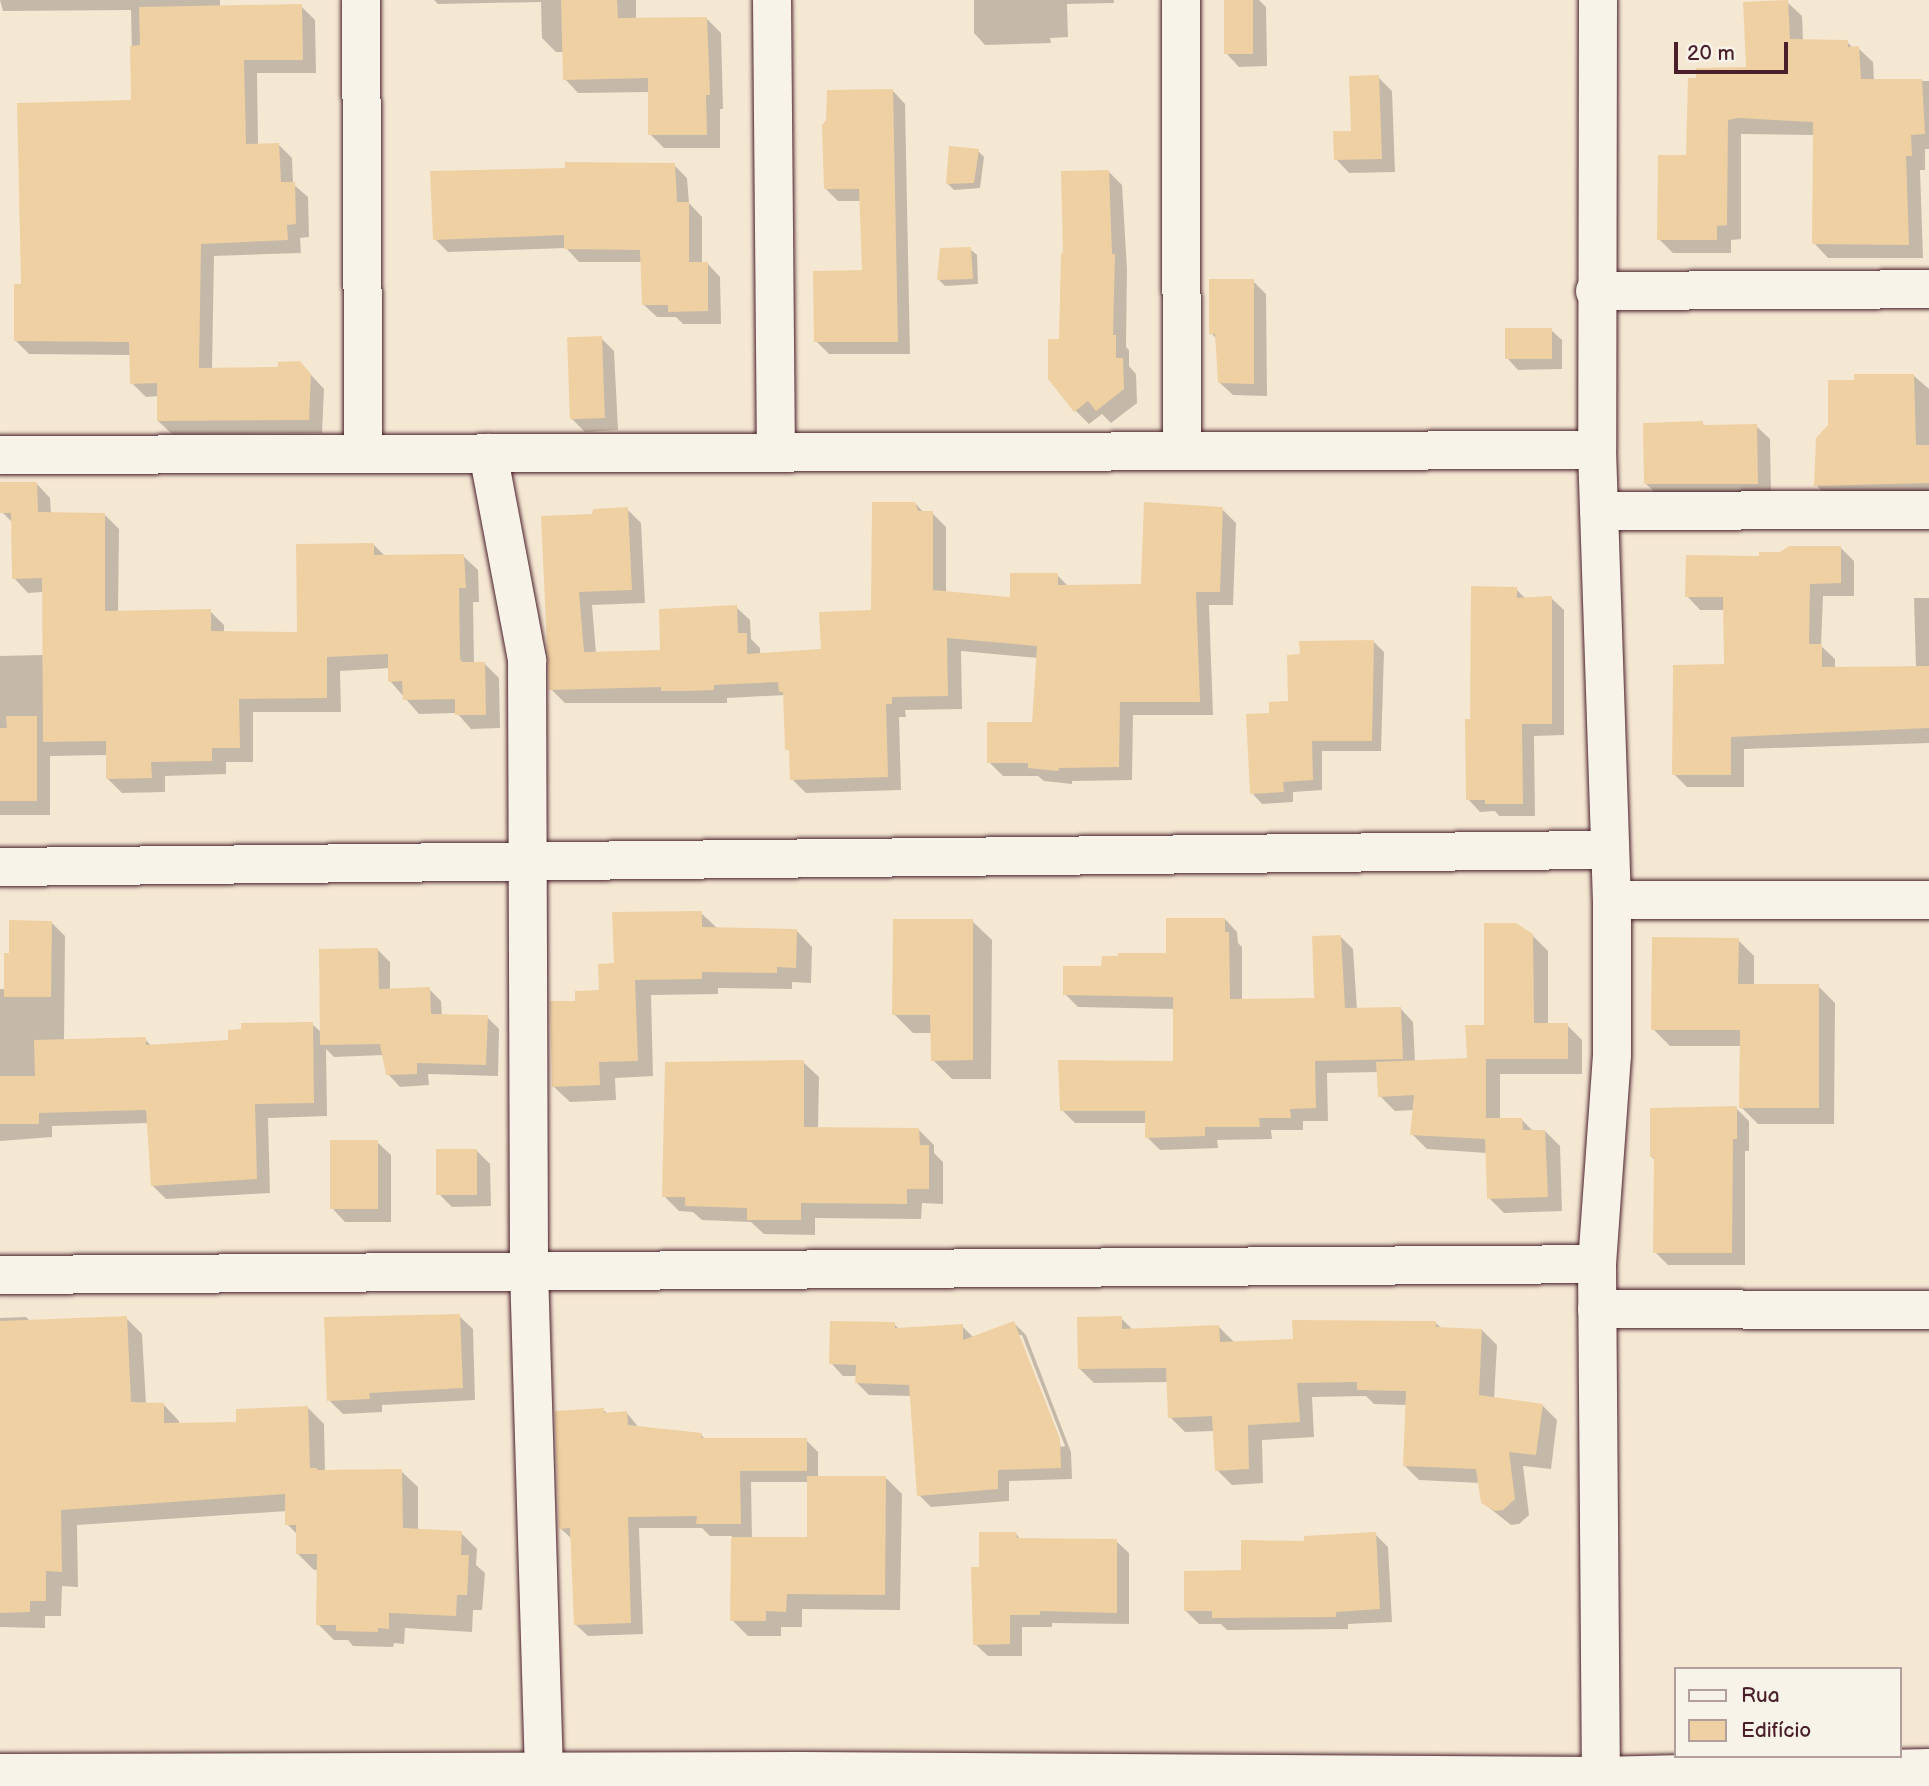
<!DOCTYPE html>
<html>
<head>
<meta charset="utf-8">
<style>
  body { margin:0 }
  #map { position:relative; width:1929px; height:1786px; overflow:hidden; background:#f5e8d3; font-family:"Balsamiq Sans",sans-serif }
  div>[style] { position:absolute }
  .shadow>* { inset:0; background:#0003 }
  .building>* { inset:0; background:#efd0a2; transform-origin:0 0 }
  .roads { filter:drop-shadow(0 0 2px #4a1f2b) drop-shadow(0 0 2px #4a1f2b) }
  .street>* { height:38px; margin:-19px; padding:0 19px; transform-origin:19px; border-radius:19px; background:#f7f3e8 }
  span { translate:-50% -50%; white-space:nowrap; text-align:center; line-height:1.15; -webkit-text-stroke:5px #f7f3e8; paint-order:stroke }
  .legend { position:absolute; left:1674px; top:1667px; width:228px; height:91px; box-sizing:border-box; background:#f7f3e8; border:2px solid #b29e9c; margin:0; padding:9px 12px; list-style:none; font-size:21px; color:#4a1f2b }
  .legend li { display:flex; align-items:center; gap:14px; height:35px }
  .legend b { width:35px; border:2px solid #b29e9c }
  .scale { position:absolute; left:1674px; top:42px; width:114px; height:32px; box-sizing:border-box; border:4px solid #4a1f2b; border-top:0; padding-left:9px; font-size:21px; line-height:24px; white-space:nowrap; color:#4a1f2b; -webkit-text-stroke:5px #f7f3e8; paint-order:stroke }
</style>
</head>
<body>
<div id="map">
  <div class="shadow">
    <i style="clip-path:polygon(0 0,220px 0,220px 7px,301px 6px,315px 20px,316px 73px,257px 73px,258px 145px,278px 144px,292px 158px,293px 184px,308px 197px,309px 237px,300px 238px,301px 253px,214px 256px,212px 370px,280px 369px,300px 363px,324px 389px,322px 433px,172px 434px,158px 421px,159px 396px,146px 397px,132px 383px,131px 355px,29px 354px,15px 340px,23px 285px,133px 102px,131px 10px,3px 11px)"></i>
    <i style="clip-path:polygon(434px 0,636px 0,636px 20px,707px 19px,721px 33px,723px 109px,720px 109px,720px 148px,664px 148px,650px 134px,650px 92px,578px 93px,565px 79px,564px 52px,556px 52px,542px 38px,541px 2px,438px 4px)"></i>
    <i style="clip-path:polygon(974px 0,1114px 0,1114px 3px,1067px 4px,1068px 37px,1050px 38px,1051px 43px,985px 45px,974px 33px)"></i>
    <i style="clip-path:polygon(1226px 0,1259px 0,1266px 7px,1267px 66px,1239px 67px,1226px 53px)"></i>
    <i style="clip-path:polygon(1787px 2px,1802px 16px,1803px 41px,1847px 42px,1853px 48px,1858px 48px,1873px 62px,1874px 81px,1929px 81px,1929px 149px,1925px 149px,1925px 170px,1920px 170px,1923px 258px,1828px 258px,1814px 243px,1814px 135px,1741px 134px,1741px 239px,1731px 240px,1731px 253px,1673px 253px,1659px 239px,1688px 156px,1748px 69px)"></i>
    <i style="clip-path:polygon(1378px 77px,1392px 91px,1395px 172px,1349px 173px,1336px 159px,1353px 133px)"></i>
    <i style="clip-path:polygon(893px 91px,905px 104px,910px 354px,829px 354px,816px 341px,864px 272px,861px 201px,838px 201px,826px 189px)"></i>
    <i style="clip-path:polygon(978px 151px,984px 157px,980px 188px,954px 190px,948px 184px)"></i>
    <i style="clip-path:polygon(674px 165px,687px 178px,689px 203px,702px 217px,702px 263px,707px 263px,720px 277px,721px 324px,683px 324px,676px 317px,657px 317px,643px 304px,642px 262px,579px 262px,566px 248px,448px 252px,435px 239px,567px 170px)"></i>
    <i style="clip-path:polygon(1109px 172px,1122px 185px,1127px 269px,1126px 347px,1129px 350px,1129px 366px,1136px 374px,1137px 403px,1111px 423px,1102px 414px,1089px 424px,1075px 410px,1060px 341px,1065px 255px)"></i>
    <i style="clip-path:polygon(970px 249px,977px 255px,978px 284px,945px 286px,939px 280px)"></i>
    <i style="clip-path:polygon(1253px 281px,1266px 294px,1267px 396px,1233px 395px,1219px 382px,1217px 339px,1211px 333px)"></i>
    <i style="clip-path:polygon(1551px 330px,1562px 340px,1562px 369px,1518px 370px,1508px 359px)"></i>
    <i style="clip-path:polygon(601px 338px,614px 351px,618px 430px,585px 432px,571px 418px)"></i>
    <i style="clip-path:polygon(1914px 376px,1929px 389px,1929px 502px,1833px 502px,1816px 485px)"></i>
    <i style="clip-path:polygon(1702px 423px,1706px 427px,1756px 426px,1770px 439px,1771px 496px,1659px 496px,1645px 483px)"></i>
    <i style="clip-path:polygon(36px 483px,50px 498px,51px 514px,104px 514px,119px 529px,118px 613px,210px 611px,224px 625px,224px 633px,299px 634px,373px 544px,386px 557px,463px 556px,478px 570px,479px 602px,473px 602px,474px 664px,485px 664px,499px 678px,500px 728px,471px 729px,457px 713px,419px 714px,390px 681px,390px 668px,340px 671px,341px 712px,253px 712px,253px 762px,226px 762px,226px 774px,165px 776px,165px 792px,122px 793px,108px 779px,108px 755px,50px 756px,50px 815px,0 815px,0 656px,43px 655px,43px 592px,28px 593px,14px 578px,13px 523px,2px 512px)"></i>
    <i style="clip-path:polygon(915px 503px,924px 513px,932px 513px,946px 527px,946px 593px,1012px 599px,1057px 575px,1068px 586px,1143px 586px,1222px 509px,1236px 523px,1233px 605px,1209px 605px,1213px 715px,1133px 715px,1132px 780px,1072px 781px,1072px 784px,1044px 781px,1038px 776px,1003px 776px,989px 762px,1034px 724px,1038px 658px,961px 651px,962px 709px,905px 710px,906px 717px,899px 717px,901px 790px,806px 793px,792px 779px,785px 695px,727px 698px,727px 703px,565px 703px,551px 689px,594px 516px,627px 509px,641px 523px,645px 603px,592px 605px,596px 653px,662px 651px,736px 607px,750px 620px,751px 639px,760px 648px,760px 655px,823px 650px,873px 611px)"></i>
    <i style="clip-path:polygon(1841px 548px,1854px 561px,1854px 596px,1823px 596px,1821px 646px,1835px 659px,1835px 669px,1916px 668px,1914px 598px,1929px 598px,1929px 743px,1744px 749px,1744px 787px,1687px 787px,1674px 774px,1725px 666px,1724px 610px,1700px 610px,1687px 596px,1761px 558px)"></i>
    <i style="clip-path:polygon(1516px 589px,1526px 599px,1551px 598px,1564px 610px,1564px 735px,1534px 736px,1535px 816px,1499px 816px,1495px 811px,1480px 812px,1468px 799px,1472px 721px)"></i>
    <i style="clip-path:polygon(1374px 642px,1384px 652px,1381px 751px,1322px 751px,1322px 790px,1293px 792px,1293px 802px,1262px 804px,1252px 793px,1271px 714px,1290px 703px,1302px 656px)"></i>
    <i style="clip-path:polygon(701px 913px,718px 929px,796px 930px,812px 947px,811px 983px,792px 982px,792px 989px,718px 988px,718px 994px,651px 995px,653px 1076px,615px 1078px,616px 1100px,570px 1102px,553px 1086px,577px 1002px,601px 992px,615px 964px)"></i>
    <i style="clip-path:polygon(1225px 919px,1237px 932px,1238px 943px,1242px 947px,1242px 1001px,1316px 1000px,1340px 936px,1353px 949px,1357px 1010px,1401px 1009px,1413px 1022px,1415px 1062px,1469px 1059px,1532px 935px,1548px 951px,1548px 1025px,1567px 1025px,1582px 1040px,1582px 1074px,1500px 1074px,1500px 1120px,1521px 1119px,1534px 1132px,1545px 1131px,1560px 1146px,1562px 1211px,1504px 1213px,1489px 1198px,1487px 1153px,1427px 1149px,1412px 1134px,1414px 1110px,1395px 1111px,1380px 1096px,1379px 1072px,1327px 1073px,1328px 1121px,1303px 1121px,1303px 1130px,1271px 1130px,1272px 1139px,1217px 1140px,1218px 1148px,1160px 1150px,1147px 1137px,1147px 1123px,1075px 1123px,1062px 1110px,1175px 1063px,1175px 1009px,1078px 1007px,1065px 994px,1103px 968px,1167px 955px)"></i>
    <i style="clip-path:polygon(972px 921px,992px 940px,991px 1079px,952px 1079px,933px 1060px,932px 1033px,913px 1033px,894px 1014px)"></i>
    <i style="clip-path:polygon(51px 922px,65px 936px,64px 1041px,145px 1039px,152px 1047px,230px 1041px,312px 1024px,322px 1033px,378px 950px,390px 962px,390px 991px,429px 989px,441px 1001px,442px 1016px,487px 1017px,499px 1029px,498px 1076px,428px 1074px,429px 1085px,400px 1087px,388px 1074px,384px 1055px,334px 1057px,326px 1049px,327px 1116px,268px 1118px,270px 1193px,166px 1199px,152px 1185px,149px 1123px,52px 1126px,52px 1137px,0 1141px,0 989px,6px 989px,11px 955px)"></i>
    <i style="clip-path:polygon(1738px 940px,1754px 956px,1754px 986px,1818px 986px,1835px 1003px,1834px 1124px,1758px 1124px,1741px 1107px,1742px 1046px,1670px 1046px,1653px 1029px)"></i>
    <i style="clip-path:polygon(803px 1062px,819px 1077px,818px 1129px,919px 1130px,934px 1145px,934px 1153px,943px 1162px,943px 1204px,922px 1203px,921px 1219px,815px 1218px,815px 1235px,764px 1234px,751px 1222px,702px 1220px,693px 1212px,679px 1211px,664px 1196px)"></i>
    <i style="clip-path:polygon(1736px 1108px,1749px 1121px,1749px 1151px,1745px 1151px,1745px 1265px,1668px 1265px,1655px 1252px,1655px 1160px,1652px 1157px)"></i>
    <i style="clip-path:polygon(377px 1142px,391px 1155px,391px 1222px,345px 1222px,332px 1208px)"></i>
    <i style="clip-path:polygon(476px 1150px,490px 1164px,491px 1206px,452px 1207px,439px 1194px)"></i>
    <i style="clip-path:polygon(459px 1316px,473px 1329px,475px 1400px,382px 1405px,382px 1412px,343px 1414px,329px 1400px)"></i>
    <i style="clip-path:polygon(26px 1317px,31px 1322px,126px 1318px,142px 1334px,146px 1404px,163px 1404px,179px 1421px,179px 1425px,238px 1423px,308px 1408px,324px 1424px,325px 1472px,401px 1471px,418px 1487px,418px 1530px,461px 1533px,477px 1549px,476px 1565px,485px 1573px,482px 1610px,473px 1610px,472px 1632px,405px 1628px,404px 1644px,394px 1643px,393px 1647px,353px 1646px,348px 1640px,334px 1640px,318px 1624px,319px 1570px,314px 1570px,298px 1554px,298px 1535px,287px 1524px,287px 1511px,77px 1525px,78px 1587px,62px 1586px,61px 1616px,45px 1616px,45px 1628px,0 1627px,0 1318px)"></i>
    <i style="clip-path:polygon(1121px 1318px,1134px 1331px,1219px 1327px,1234px 1342px,1294px 1340px,1436px 1323px,1442px 1329px,1482px 1330px,1497px 1345px,1494px 1399px,1542px 1405px,1557px 1420px,1551px 1469px,1523px 1466px,1529px 1515px,1519px 1524px,1511px 1525px,1482px 1502px,1480px 1483px,1419px 1480px,1404px 1465px,1407px 1405px,1374px 1404px,1366px 1396px,1312px 1397px,1314px 1437px,1262px 1440px,1263px 1483px,1232px 1485px,1217px 1470px,1215px 1431px,1185px 1432px,1170px 1417px,1168px 1382px,1094px 1383px,1079px 1368px)"></i>
    <i style="clip-path:polygon(evenodd,1014px 1323px,1026px 1335px,1071px 1452px,1072px 1479px,1009px 1481px,1009px 1501px,931px 1507px,919px 1495px,912px 1396px,869px 1395px,857px 1383px,857px 1376px,843px 1376px,831px 1363px,894px 1324px,899px 1329px,962px 1326px,974px 1338px,1014px 1323px,1018px 1335px,1022px 1335px,1065px 1446px,1061px 1447px,1018px 1335px)"></i>
    <i style="clip-path:polygon(evenodd,603px 1410px,608px 1414px,627px 1413px,639px 1428px,701px 1435px,706px 1440px,806px 1440px,818px 1452px,818px 1478px,886px 1478px,902px 1494px,900px 1610px,802px 1609px,802px 1627px,781px 1627px,781px 1636px,748px 1636px,732px 1620px,732px 1536px,710px 1536px,702px 1528px,639px 1528px,643px 1634px,588px 1636px,575px 1624px,573px 1540px,560px 1528px,603px 1410px,751px 1482px,809px 1482px,808px 1539px,752px 1539px,751px 1482px)"></i>
    <i style="clip-path:polygon(1016px 1534px,1021px 1540px,1116px 1541px,1129px 1553px,1129px 1624px,1052px 1623px,1052px 1627px,1022px 1627px,1022px 1656px,988px 1656px,975px 1644px)"></i>
    <i style="clip-path:polygon(1375px 1534px,1388px 1547px,1392px 1622px,1348px 1624px,1348px 1629px,1227px 1630px,1221px 1624px,1199px 1624px,1186px 1611px,1306px 1543px)"></i>
  </div>
  <div class="building">
    <i style="clip-path:polygon(561px 0,617px 0,618px 18px,707px 17px,710px 95px,706px 95px,707px 135px,648px 135px,648px 78px,563px 80px)"></i>
    <i style="left:1224px;top:0;width:29px;height:54px"></i>
    <i style="clip-path:polygon(1788px 0,1790px 39px,1848px 40px,1848px 47px,1859px 46px,1861px 79px,1922px 79px,1925px 134px,1911px 135px,1912px 156px,1906px 156px,1909px 245px,1812px 244px,1813px 122px,1738px 118px,1728px 120px,1727px 225px,1717px 226px,1717px 240px,1657px 240px,1658px 155px,1686px 155px,1688px 78px,1696px 78px,1696px 68px,1746px 67px,1743px 2px)"></i>
    <i style="clip-path:polygon(302px 4px,303px 60px,244px 60px,246px 144px,279px 143px,281px 182px,295px 182px,296px 224px,287px 225px,288px 240px,201px 244px,199px 368px,278px 367px,278px 362px,300px 361px,311px 374px,309px 420px,157px 421px,157px 383px,130px 384px,129px 342px,14px 341px,14px 284px,21px 284px,17px 103px,131px 100px,130px 46px,140px 45px,139px 7px)"></i>
    <i style="clip-path:polygon(1379px 75px,1382px 159px,1334px 160px,1333px 131px,1351px 131px,1349px 76px)"></i>
    <i style="clip-path:polygon(893px 89px,898px 342px,814px 342px,813px 271px,862px 270px,859px 189px,824px 189px,822px 125px,826px 120px,827px 90px)"></i>
    <i style="clip-path:polygon(949px 146px,979px 149px,974px 183px,946px 184px)"></i>
    <i style="clip-path:polygon(565px 162px,675px 163px,677px 202px,689px 202px,689px 262px,708px 262px,708px 311px,668px 312px,668px 305px,642px 305px,640px 250px,564px 249px,564px 235px,433px 240px,430px 171px,565px 168px)"></i>
    <i style="clip-path:polygon(1109px 170px,1112px 254px,1115px 254px,1113px 335px,1116px 335px,1116px 358px,1123px 358px,1124px 389px,1096px 411px,1088px 401px,1074px 412px,1048px 379px,1048px 339px,1059px 339px,1061px 253px,1063px 253px,1061px 171px)"></i>
    <i style="clip-path:polygon(971px 247px,973px 279px,937px 280px,940px 248px)"></i>
    <i style="clip-path:polygon(1209px 279px,1254px 279px,1254px 384px,1218px 383px,1215px 334px,1209px 334px)"></i>
    <i style="left:1552px;top:328px;width:31px;height:47px;rotate:90deg"></i>
    <i style="left:602px;top:336px;width:82px;height:35px;rotate:88deg"></i>
    <i style="clip-path:polygon(1854px 374px,1914px 374px,1916px 445px,1929px 445px,1929px 483px,1814px 486px,1816px 438px,1828px 425px,1828px 380px,1854px 380px)"></i>
    <i style="clip-path:polygon(1703px 421px,1703px 425px,1757px 424px,1758px 484px,1644px 484px,1643px 423px)"></i>
    <i style="clip-path:polygon(0 482px,37px 482px,38px 512px,105px 513px,105px 611px,211px 609px,211px 631px,297px 632px,296px 544px,374px 543px,374px 555px,464px 554px,466px 588px,459px 588px,460px 658px,462px 662px,485px 662px,486px 715px,455px 715px,455px 699px,403px 700px,402px 681px,388px 682px,388px 654px,327px 657px,327px 698px,239px 699px,240px 748px,212px 748px,212px 761px,151px 762px,152px 778px,106px 779px,106px 741px,43px 742px,42px 578px,12px 579px,11px 513px,0 513px)"></i>
    <i style="clip-path:polygon(872px 502px,915px 502px,918px 511px,933px 511px,933px 590px,1010px 597px,1010px 573px,1058px 573px,1058px 585px,1141px 584px,1144px 502px,1223px 507px,1220px 592px,1196px 592px,1200px 702px,1120px 702px,1119px 767px,1059px 768px,1058px 771px,1028px 768px,1028px 763px,987px 763px,987px 722px,1032px 722px,1037px 646px,947px 638px,948px 696px,892px 697px,892px 704px,886px 704px,888px 777px,790px 780px,789px 750px,785px 750px,783px 692px,779px 692px,778px 682px,714px 685px,714px 690px,685px 691px,661px 691px,661px 687px,549px 690px,541px 516px,592px 514px,593px 509px,628px 507px,632px 590px,579px 592px,584px 652px,660px 650px,659px 609px,737px 605px,738px 633px,747px 633px,747px 654px,821px 649px,819px 612px,871px 610px)"></i>
    <i style="clip-path:polygon(1789px 546px,1841px 546px,1841px 583px,1810px 584px,1809px 644px,1822px 644px,1822px 667px,1929px 666px,1929px 728px,1731px 737px,1731px 775px,1672px 775px,1673px 665px,1724px 664px,1723px 597px,1685px 597px,1686px 555px,1759px 556px,1759px 552px,1780px 552px)"></i>
    <i style="clip-path:polygon(1471px 586px,1517px 587px,1517px 598px,1552px 596px,1552px 724px,1522px 724px,1523px 804px,1485px 804px,1485px 800px,1466px 800px,1465px 719px,1470px 719px)"></i>
    <i style="clip-path:polygon(1374px 640px,1372px 741px,1312px 741px,1313px 780px,1283px 782px,1284px 792px,1250px 794px,1246px 714px,1269px 713px,1269px 702px,1288px 701px,1287px 655px,1300px 654px,1299px 641px)"></i>
    <i style="clip-path:polygon(6px 716px,37px 716px,37px 801px,0 801px,0 728px,7px 728px)"></i>
    <i style="clip-path:polygon(702px 911px,702px 927px,797px 929px,796px 968px,777px 967px,777px 973px,702px 972px,702px 979px,635px 980px,638px 1061px,599px 1062px,600px 1085px,552px 1087px,550px 1001px,575px 1001px,575px 991px,599px 990px,598px 964px,614px 963px,612px 912px)"></i>
    <i style="clip-path:polygon(1166px 918px,1225px 918px,1225px 932px,1229px 932px,1230px 999px,1314px 998px,1312px 936px,1341px 935px,1345px 1008px,1401px 1007px,1403px 1059px,1315px 1061px,1316px 1108px,1290px 1109px,1291px 1118px,1259px 1118px,1260px 1127px,1205px 1127px,1205px 1136px,1145px 1138px,1145px 1111px,1060px 1111px,1058px 1060px,1173px 1061px,1173px 997px,1063px 995px,1063px 966px,1101px 966px,1102px 956px,1118px 956px,1118px 953px,1166px 953px)"></i>
    <i style="clip-path:polygon(893px 919px,973px 919px,973px 1060px,931px 1061px,930px 1015px,892px 1015px)"></i>
    <i style="clip-path:polygon(9px 920px,52px 921px,51px 997px,4px 997px,4px 953px,9px 953px)"></i>
    <i style="clip-path:polygon(1484px 923px,1516px 923px,1533px 934px,1534px 1023px,1568px 1023px,1568px 1059px,1486px 1059px,1486px 1118px,1522px 1118px,1523px 1130px,1545px 1130px,1548px 1197px,1487px 1199px,1485px 1139px,1410px 1135px,1414px 1095px,1378px 1097px,1376px 1062px,1467px 1058px,1465px 1025px,1484px 1025px)"></i>
    <i style="clip-path:polygon(1652px 937px,1739px 938px,1738px 984px,1819px 984px,1819px 1108px,1739px 1108px,1740px 1030px,1651px 1030px)"></i>
    <i style="clip-path:polygon(378px 948px,379px 989px,430px 987px,431px 1014px,488px 1015px,486px 1065px,417px 1063px,417px 1074px,386px 1075px,380px 1044px,320px 1045px,319px 949px)"></i>
    <i style="clip-path:polygon(313px 1022px,314px 1103px,255px 1104px,257px 1179px,151px 1186px,146px 1110px,39px 1113px,39px 1124px,0 1124px,0 1076px,35px 1076px,34px 1040px,146px 1037px,146px 1045px,228px 1040px,228px 1030px,241px 1029px,241px 1023px)"></i>
    <i style="clip-path:polygon(804px 1060px,804px 1127px,919px 1128px,920px 1145px,929px 1145px,929px 1189px,907px 1189px,907px 1204px,801px 1203px,801px 1220px,747px 1220px,747px 1208px,685px 1206px,685px 1197px,662px 1197px,665px 1062px)"></i>
    <i style="clip-path:polygon(1737px 1106px,1737px 1139px,1733px 1139px,1732px 1253px,1653px 1253px,1654px 1157px,1650px 1157px,1650px 1108px)"></i>
    <i style="left:330px;top:1140px;width:48px;height:69px"></i>
    <i style="left:436px;top:1149px;width:41px;height:46px"></i>
    <i style="clip-path:polygon(460px 1314px,463px 1388px,369px 1393px,370px 1399px,327px 1401px,324px 1317px)"></i>
    <i style="clip-path:polygon(127px 1316px,131px 1402px,164px 1403px,164px 1423px,236px 1422px,236px 1409px,308px 1406px,310px 1468px,317px 1468px,317px 1470px,402px 1469px,403px 1528px,462px 1531px,461px 1555px,469px 1555px,467px 1595px,457px 1595px,456px 1616px,389px 1613px,389px 1629px,378px 1628px,378px 1632px,336px 1631px,336px 1625px,316px 1625px,317px 1554px,296px 1554px,296px 1525px,285px 1525px,285px 1494px,61px 1510px,62px 1572px,46px 1571px,46px 1601px,30px 1601px,30px 1612px,0 1613px,0 1321px)"></i>
    <i style="clip-path:polygon(1122px 1316px,1122px 1329px,1219px 1325px,1220px 1342px,1293px 1339px,1292px 1320px,1436px 1321px,1436px 1327px,1482px 1329px,1479px 1395px,1543px 1404px,1536px 1455px,1509px 1452px,1515px 1499px,1503px 1510px,1495px 1511px,1481px 1503px,1476px 1469px,1403px 1466px,1406px 1391px,1357px 1390px,1357px 1382px,1297px 1383px,1300px 1422px,1248px 1425px,1249px 1469px,1215px 1471px,1212px 1416px,1168px 1418px,1166px 1368px,1078px 1369px,1077px 1317px)"></i>
    <i style="clip-path:polygon(830px 1321px,895px 1322px,895px 1328px,963px 1324px,963px 1340px,1014px 1321px,1060px 1439px,1061px 1468px,998px 1470px,998px 1489px,917px 1496px,909px 1385px,855px 1383px,856px 1365px,829px 1364px)"></i>
    <i style="clip-path:polygon(604px 1408px,604px 1413px,627px 1411px,628px 1425px,702px 1433px,701px 1438px,807px 1438px,807px 1471px,740px 1471px,741px 1524px,696px 1524px,697px 1516px,628px 1517px,631px 1623px,574px 1625px,570px 1528px,559px 1529px,555px 1411px)"></i>
    <i style="clip-path:polygon(807px 1476px,886px 1476px,885px 1595px,787px 1594px,786px 1612px,766px 1611px,766px 1621px,730px 1621px,731px 1537px,807px 1537px)"></i>
    <i style="clip-path:polygon(979px 1532px,1016px 1532px,1017px 1538px,1117px 1539px,1117px 1613px,1040px 1611px,1040px 1615px,1010px 1615px,1010px 1644px,973px 1645px,971px 1567px,979px 1567px)"></i>
    <i style="clip-path:polygon(1376px 1532px,1380px 1609px,1336px 1612px,1336px 1617px,1212px 1618px,1212px 1611px,1184px 1611px,1184px 1571px,1241px 1570px,1241px 1540px,1304px 1541px,1304px 1536px)"></i>
  </div>
  <div class="roads">
    <div class="street">
      <i style="left:361px;top:0;width:454px;rotate:89.7deg"></i>
      <i style="left:772px;top:0;width:452px;rotate:89.5deg"></i>
      <i style="left:1181px;top:0;width:451px;rotate:89.9deg"></i>
      <i style="left:1598px;top:0;width:450px;rotate:90.1deg"></i>
      <i style="left:1597px;top:450px;width:450px;rotate:88.1deg"></i>
      <i style="left:1612px;top:900px;width:155px;rotate:90deg"></i>
      <i style="left:1612px;top:1055px;width:210px;rotate:94.1deg"></i>
      <i style="left:1597px;top:1264px;width:522px;rotate:89.56deg"></i>
      <i style="left:1595px;top:291px;width:334px;rotate:-0.3deg"></i>
      <i style="left:488px;top:453px;width:211px;rotate:79.3deg"></i>
      <i style="left:527px;top:660px;width:610px;rotate:89.81deg"></i>
      <i style="left:529px;top:1270px;width:501px;rotate:88.29deg"></i>
      <i style="left:0;top:455px;width:1597px;rotate:-0.18deg"></i>
      <i style="left:1599px;top:511px;width:330px;rotate:-0.2deg"></i>
      <i style="left:0;top:867px;width:1608px;rotate:-0.61deg"></i>
      <i style="left:1612px;top:900px;width:317px"></i>
      <i style="left:0;top:1275px;width:1597px;rotate:-0.39deg"></i>
      <i style="left:1597px;top:1309px;width:332px;rotate:0.2deg"></i>
      <i style="left:0;top:1773px;width:802px;rotate:-0.14deg"></i>
      <i style="left:802px;top:1771px;width:799px;rotate:0.36deg"></i>
      <i style="left:1601px;top:1776px;width:328px;rotate:-1.4deg"></i>
    </div>
  </div>
  <ul class="legend">
  <li><b style="height:9px;background:#f7f3e8"></b>Rua</li>
  <li><b style="height:19px;background:#efd0a2"></b>Edifício</li>
  </ul>
  <div class="scale">20 m</div>
</div>
</body>
</html>
